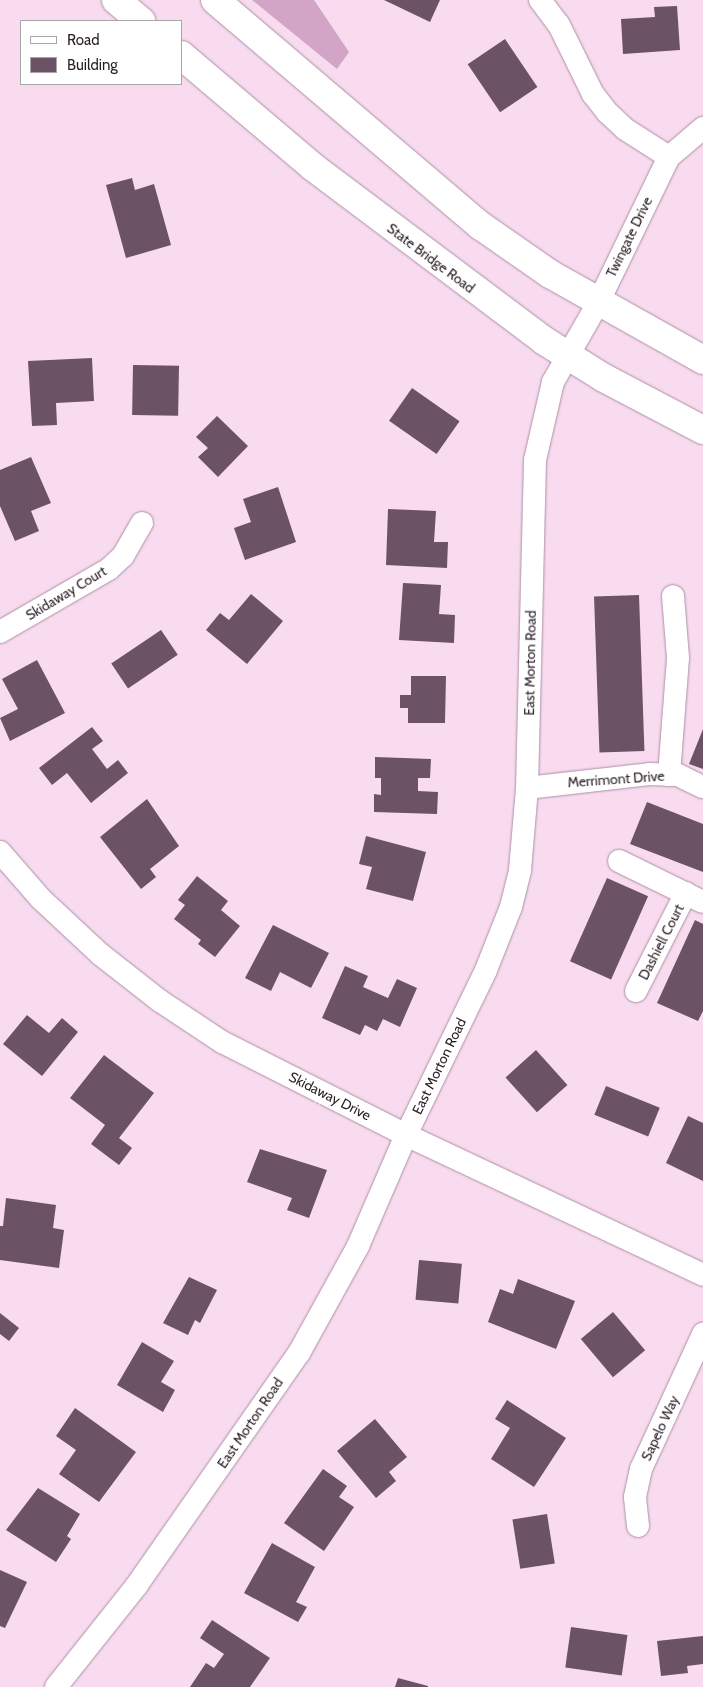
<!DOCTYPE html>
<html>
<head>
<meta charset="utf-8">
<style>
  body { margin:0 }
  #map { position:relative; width:703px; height:1687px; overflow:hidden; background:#f9dbf0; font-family:Cabin,sans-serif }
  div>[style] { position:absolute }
  .green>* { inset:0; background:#d2a4c6 }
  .building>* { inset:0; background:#6b5265; transform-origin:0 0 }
  .roads { filter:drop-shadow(0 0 1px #ac90a5) drop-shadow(0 0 1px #ac90a5) }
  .street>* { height:22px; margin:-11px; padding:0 11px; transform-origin:11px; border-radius:11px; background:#fff }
  .highway>* { height:28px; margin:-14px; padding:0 14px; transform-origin:14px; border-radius:14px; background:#fff }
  span { translate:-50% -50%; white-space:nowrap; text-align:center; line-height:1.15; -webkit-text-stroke:5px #fff; paint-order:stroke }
  .street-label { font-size:14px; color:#2a1f27 }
  .legend { position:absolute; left:20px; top:20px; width:162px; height:65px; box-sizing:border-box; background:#fff; border:1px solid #aaa5a9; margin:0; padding:6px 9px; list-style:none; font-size:15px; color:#2a1f27 }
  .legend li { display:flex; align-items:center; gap:10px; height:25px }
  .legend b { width:25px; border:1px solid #aaa5a9 }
</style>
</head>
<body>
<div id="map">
  <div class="green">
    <i style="clip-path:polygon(252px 0,314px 0,349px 52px,337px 69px)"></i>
  </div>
  <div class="building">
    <i style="clip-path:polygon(384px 0,440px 0,430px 22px)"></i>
    <i style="clip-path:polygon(677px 6px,680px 50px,623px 54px,621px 19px,655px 17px,654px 7px)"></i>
    <i style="left:505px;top:39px;width:58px;height:45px;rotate:56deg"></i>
    <i style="clip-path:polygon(132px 178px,135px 190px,154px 184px,171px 245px,126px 258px,106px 185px)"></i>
    <i style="clip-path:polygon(92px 358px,94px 401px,56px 403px,57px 425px,32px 426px,28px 361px)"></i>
    <i style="left:133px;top:365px;width:46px;height:50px;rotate:1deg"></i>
    <i style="left:412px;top:388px;width:58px;height:40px;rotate:35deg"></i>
    <i style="clip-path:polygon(217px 416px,248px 446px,218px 477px,198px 457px,208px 448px,196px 437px)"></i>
    <i style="clip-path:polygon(31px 457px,51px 503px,31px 511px,39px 531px,15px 541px,0 506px,0 470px)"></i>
    <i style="clip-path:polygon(278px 487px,296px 542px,245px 560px,234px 528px,251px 522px,243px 499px)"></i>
    <i style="clip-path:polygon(388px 509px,436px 511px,434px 542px,448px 542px,447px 568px,386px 565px)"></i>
    <i style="clip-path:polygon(403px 583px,441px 585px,439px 614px,455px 615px,454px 643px,399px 640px)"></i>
    <i style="clip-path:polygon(251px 594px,283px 621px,247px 664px,206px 630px,220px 613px,229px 620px)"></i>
    <i style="left:639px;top:595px;width:156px;height:45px;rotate:88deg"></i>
    <i style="left:161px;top:630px;width:30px;height:60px;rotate:56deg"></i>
    <i style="clip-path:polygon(37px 660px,65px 713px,10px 741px,0 718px,18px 709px,2px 679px)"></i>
    <i style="clip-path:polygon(411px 676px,446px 676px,445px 723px,408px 723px,408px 708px,400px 708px,400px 695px,411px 695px)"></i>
    <i style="clip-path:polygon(92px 727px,103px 741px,92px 749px,107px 769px,118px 760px,128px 773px,91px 803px,67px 773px,52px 785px,39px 768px)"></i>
    <i style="clip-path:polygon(703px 729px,703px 769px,689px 764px)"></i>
    <i style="clip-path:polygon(375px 757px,431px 759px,430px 778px,418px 778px,418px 791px,438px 792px,437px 814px,374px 812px,374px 794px,381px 795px,381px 778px,375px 778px)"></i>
    <i style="clip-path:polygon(147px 799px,179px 846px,150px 869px,156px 877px,141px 889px,100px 837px)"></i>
    <i style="clip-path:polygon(647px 802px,703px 824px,703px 872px,630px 844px)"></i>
    <i style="clip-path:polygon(366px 836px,426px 852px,413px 901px,366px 889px,372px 867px,359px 864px)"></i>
    <i style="clip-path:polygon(197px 876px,228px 901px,221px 910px,240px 926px,215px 957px,198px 944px,201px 940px,174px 919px,185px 905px,178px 900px)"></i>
    <i style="left:607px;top:878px;width:45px;height:91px;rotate:24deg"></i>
    <i style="clip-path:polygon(695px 920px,703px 924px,703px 1011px,698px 1021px,657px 1003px)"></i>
    <i style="clip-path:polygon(273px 925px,329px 953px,311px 988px,280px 972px,271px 991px,245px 978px)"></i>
    <i style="clip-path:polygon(345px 966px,368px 976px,363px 987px,388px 998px,397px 979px,417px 988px,400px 1027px,383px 1019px,377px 1031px,365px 1025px,360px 1035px,322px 1018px)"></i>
    <i style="clip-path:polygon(27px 1015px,49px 1033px,62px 1018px,78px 1032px,42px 1076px,3px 1044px)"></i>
    <i style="left:536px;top:1050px;width:47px;height:41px;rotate:48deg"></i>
    <i style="clip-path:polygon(104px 1055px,154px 1093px,119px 1138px,132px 1148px,119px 1165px,91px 1144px,105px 1125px,70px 1098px)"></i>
    <i style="left:606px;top:1086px;width:58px;height:31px;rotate:22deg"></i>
    <i style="clip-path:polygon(688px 1116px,703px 1123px,703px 1181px,666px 1163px)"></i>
    <i style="clip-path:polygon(260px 1149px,327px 1170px,309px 1218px,287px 1210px,292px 1198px,247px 1182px)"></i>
    <i style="clip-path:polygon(6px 1198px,56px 1205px,53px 1228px,64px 1230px,59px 1268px,0 1260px,0 1226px,3px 1226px)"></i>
    <i style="left:419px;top:1260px;width:43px;height:40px;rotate:5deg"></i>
    <i style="clip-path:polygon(189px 1277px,217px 1290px,200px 1323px,195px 1320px,188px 1335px,163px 1323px)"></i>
    <i style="clip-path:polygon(518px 1279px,575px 1301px,556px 1349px,488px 1322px,500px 1289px,513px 1294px)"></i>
    <i style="left:613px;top:1312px;width:50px;height:42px;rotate:50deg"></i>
    <i style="clip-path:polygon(0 1313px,19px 1328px,9px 1341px,0 1334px)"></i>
    <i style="clip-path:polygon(142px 1342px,174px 1361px,161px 1382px,175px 1390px,163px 1412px,117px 1385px)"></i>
    <i style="clip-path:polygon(507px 1400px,566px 1438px,534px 1487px,491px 1459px,510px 1428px,495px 1419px)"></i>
    <i style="clip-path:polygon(75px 1408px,136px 1452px,99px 1502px,59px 1474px,76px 1450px,56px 1436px)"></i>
    <i style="clip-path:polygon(375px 1419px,407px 1457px,389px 1472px,396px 1481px,376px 1498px,337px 1451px)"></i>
    <i style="clip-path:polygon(323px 1469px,347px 1486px,339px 1497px,354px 1507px,324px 1551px,284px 1523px)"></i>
    <i style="clip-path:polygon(38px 1488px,80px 1514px,67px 1536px,71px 1539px,56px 1562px,6px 1530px)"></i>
    <i style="left:547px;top:1514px;width:50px;height:35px;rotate:81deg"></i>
    <i style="clip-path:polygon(272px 1543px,315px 1567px,296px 1602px,307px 1607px,298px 1622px,244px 1593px)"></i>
    <i style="clip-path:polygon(0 1570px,27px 1582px,5px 1628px,0 1626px)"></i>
    <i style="clip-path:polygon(212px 1620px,270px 1658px,250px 1687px,190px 1687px,206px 1663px,214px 1668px,224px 1654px,200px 1638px)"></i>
    <i style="left:571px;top:1627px;width:57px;height:41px;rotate:8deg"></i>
    <i style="clip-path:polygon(703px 1636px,703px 1664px,687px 1666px,688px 1673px,661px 1676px,657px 1641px)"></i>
    <i style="clip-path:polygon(398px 1678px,428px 1686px,428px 1687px,395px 1687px)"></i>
  </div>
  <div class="roads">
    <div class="street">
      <i style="left:540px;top:0;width:31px;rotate:53deg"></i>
      <i style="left:559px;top:25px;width:77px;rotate:63.8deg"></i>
      <i style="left:593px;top:94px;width:24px;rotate:52deg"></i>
      <i style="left:608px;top:113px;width:23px;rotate:43deg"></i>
      <i style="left:625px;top:129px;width:52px;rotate:32.5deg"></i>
      <i style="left:0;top:632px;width:126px;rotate:-30deg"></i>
      <i style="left:109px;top:569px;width:19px;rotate:-43deg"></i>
      <i style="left:123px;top:556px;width:38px;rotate:-60deg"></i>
      <i style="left:669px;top:775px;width:117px;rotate:-85.6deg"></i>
      <i style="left:678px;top:658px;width:62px;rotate:-94.6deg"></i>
      <i style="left:527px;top:788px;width:123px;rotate:-6.5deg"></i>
      <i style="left:649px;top:774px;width:29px;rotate:2deg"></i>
      <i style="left:678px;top:775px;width:28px;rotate:26deg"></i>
      <i style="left:0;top:852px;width:62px;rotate:48.9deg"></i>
      <i style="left:41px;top:899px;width:81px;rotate:43deg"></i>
      <i style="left:100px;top:954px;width:76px;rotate:38.1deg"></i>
      <i style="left:160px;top:1001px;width:74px;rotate:33.5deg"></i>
      <i style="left:222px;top:1042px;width:206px;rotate:26.8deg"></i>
      <i style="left:406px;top:1135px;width:328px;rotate:25.2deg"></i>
      <i style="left:619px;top:861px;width:93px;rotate:26deg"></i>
      <i style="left:636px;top:991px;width:110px;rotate:-63deg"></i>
      <i style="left:638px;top:1526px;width:29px;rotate:-96deg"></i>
      <i style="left:635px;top:1497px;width:29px;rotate:-78deg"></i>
      <i style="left:641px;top:1469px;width:149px;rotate:-65.3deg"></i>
      <i style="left:56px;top:1687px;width:130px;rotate:-51.5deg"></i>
      <i style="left:137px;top:1585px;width:283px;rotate:-55.1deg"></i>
      <i style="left:299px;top:1353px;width:122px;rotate:-61.1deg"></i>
      <i style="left:358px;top:1246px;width:121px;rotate:-66.6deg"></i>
      <i style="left:406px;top:1135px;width:183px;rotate:-64.1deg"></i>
      <i style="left:486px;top:970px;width:68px;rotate:-68.4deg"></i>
      <i style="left:511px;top:907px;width:38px;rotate:-76deg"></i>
      <i style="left:520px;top:870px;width:82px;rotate:-85.1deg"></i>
      <i style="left:527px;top:788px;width:328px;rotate:-88.6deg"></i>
      <i style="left:535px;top:460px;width:80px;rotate:-77deg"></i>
      <i style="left:553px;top:382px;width:91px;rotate:-60.3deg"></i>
      <i style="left:598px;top:303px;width:162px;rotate:-64.1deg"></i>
      <i style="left:669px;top:157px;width:45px;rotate:-40.5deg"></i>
    </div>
    <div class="highway">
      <i style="left:116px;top:0;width:33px;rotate:40deg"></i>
      <i style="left:215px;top:0;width:349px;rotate:40.4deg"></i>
      <i style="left:481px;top:226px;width:84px;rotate:34.8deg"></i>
      <i style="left:550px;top:274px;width:176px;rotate:29.3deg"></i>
      <i style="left:181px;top:55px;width:173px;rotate:40.3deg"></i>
      <i style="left:313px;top:167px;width:288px;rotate:36.9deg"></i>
      <i style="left:543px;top:340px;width:72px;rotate:31.9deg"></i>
      <i style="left:604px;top:378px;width:112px;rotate:27.7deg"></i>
    </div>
  </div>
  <div class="street-label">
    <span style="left:629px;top:237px;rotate:-64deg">Twingate Drive</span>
    <span style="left:431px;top:258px;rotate:37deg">State Bridge Road</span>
    <span style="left:66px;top:593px;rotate:-31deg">Skidaway Court</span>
    <span style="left:530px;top:663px;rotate:-89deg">East Morton Road</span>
    <span style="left:616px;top:779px;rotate:-4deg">Merrimont Drive</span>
    <span style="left:661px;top:942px;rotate:-63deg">Dashiell Court</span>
    <span style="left:439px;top:1066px;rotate:-64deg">East Morton Road</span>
    <span style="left:330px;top:1096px;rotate:27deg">Skidaway Drive</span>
    <span style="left:250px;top:1423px;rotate:-56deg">East Morton Road</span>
    <span style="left:660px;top:1428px;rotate:-65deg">Sapelo Way</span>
  </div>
  <ul class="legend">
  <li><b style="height:6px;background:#fff"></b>Road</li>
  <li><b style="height:14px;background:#6b5265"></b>Building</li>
  </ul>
</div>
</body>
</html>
